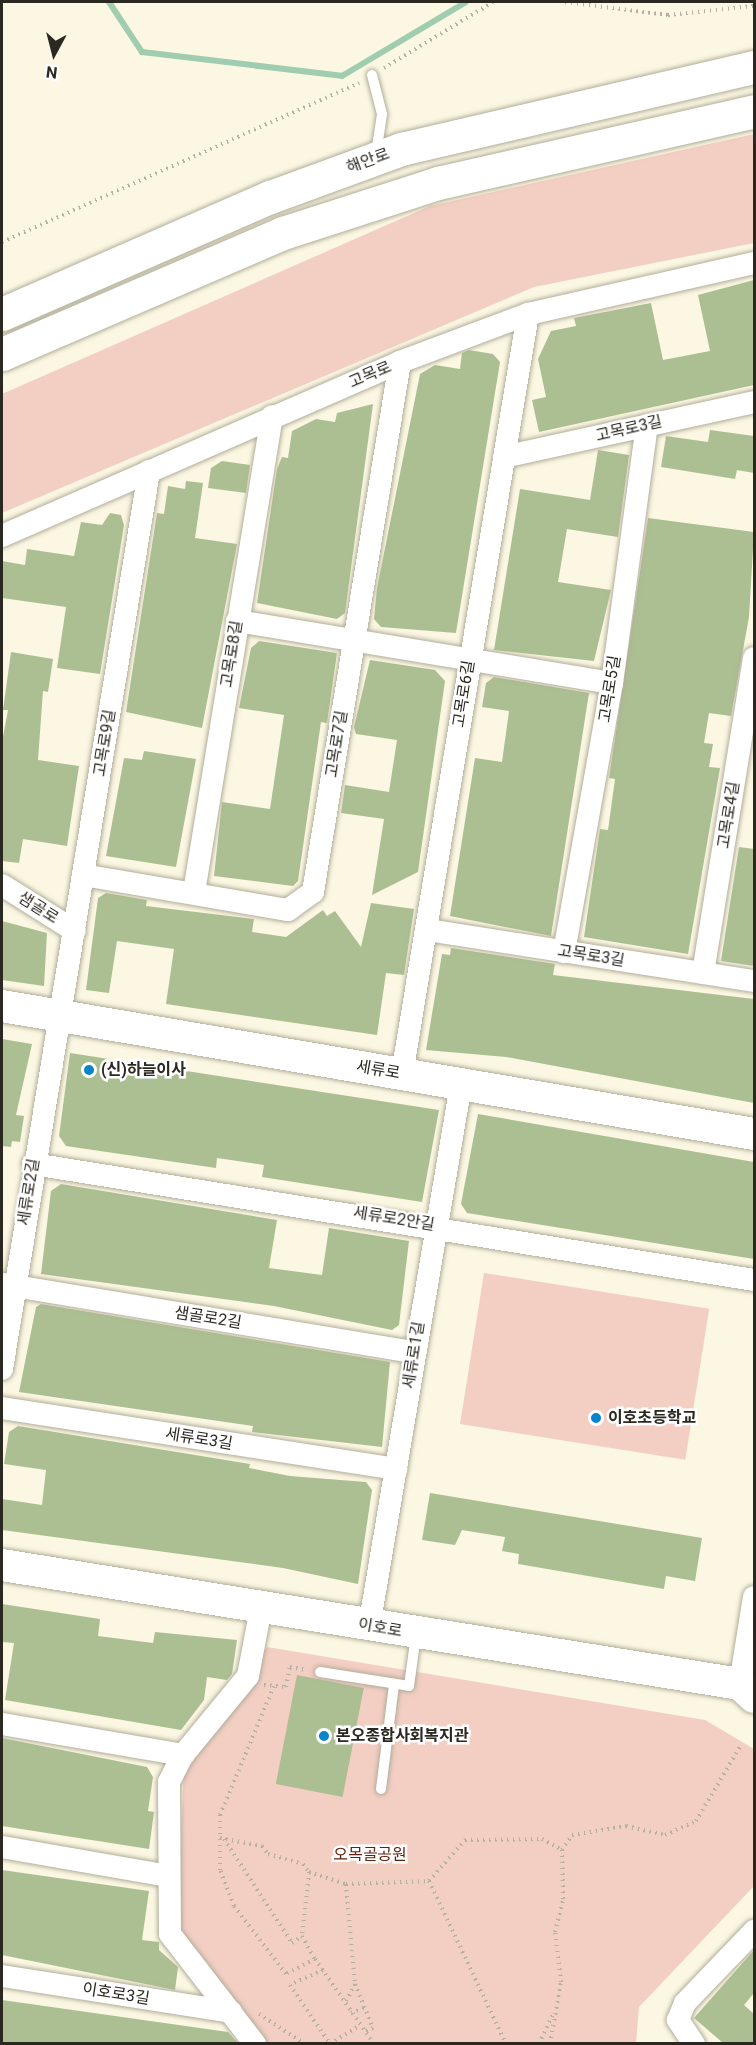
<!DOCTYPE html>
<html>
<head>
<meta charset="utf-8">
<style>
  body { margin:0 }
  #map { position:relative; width:756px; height:2045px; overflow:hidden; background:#fbf7e2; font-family:Roboto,"Noto Sans KR",sans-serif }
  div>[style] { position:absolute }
  .green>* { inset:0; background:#f3cec3; transform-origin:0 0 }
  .stream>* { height:6px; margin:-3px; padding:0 3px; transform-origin:3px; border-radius:3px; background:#a0cdaf }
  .building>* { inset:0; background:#acbf92; transform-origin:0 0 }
  .path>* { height:4px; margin-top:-2px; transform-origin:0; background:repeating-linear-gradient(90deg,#b4b1a0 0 1.5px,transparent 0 6px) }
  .roads { filter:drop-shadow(0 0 2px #b1ad9a) drop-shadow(0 0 2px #b1ad9a) }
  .lane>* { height:10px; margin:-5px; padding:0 5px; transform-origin:5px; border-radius:5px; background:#fff }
  .street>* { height:22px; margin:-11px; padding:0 11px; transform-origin:11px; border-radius:11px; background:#fff }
  .secondary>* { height:32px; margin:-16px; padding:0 16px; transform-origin:16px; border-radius:16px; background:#fff }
  .primary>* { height:33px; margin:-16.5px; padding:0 16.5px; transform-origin:16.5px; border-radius:16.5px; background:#fff }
  .dots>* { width:16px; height:16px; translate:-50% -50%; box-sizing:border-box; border:3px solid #fff; border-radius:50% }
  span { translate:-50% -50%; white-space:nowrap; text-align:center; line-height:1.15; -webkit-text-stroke:5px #fff; paint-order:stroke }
  .street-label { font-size:16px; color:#2a2821 }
  .poi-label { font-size:16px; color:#2a2821; font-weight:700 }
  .left { translate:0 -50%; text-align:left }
  .park-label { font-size:16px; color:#612310 }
  .frame { position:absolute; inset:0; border:3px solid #2a2821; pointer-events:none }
  .north { position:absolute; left:24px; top:24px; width:60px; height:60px; -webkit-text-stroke:4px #fff; paint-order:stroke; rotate:187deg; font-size:16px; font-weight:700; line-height:24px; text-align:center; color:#2a2821 }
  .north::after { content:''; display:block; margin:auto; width:21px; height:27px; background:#2a2821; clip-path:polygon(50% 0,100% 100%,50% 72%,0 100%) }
</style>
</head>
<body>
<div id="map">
  <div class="green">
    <i style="clip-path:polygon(754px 134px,754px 243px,534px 287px,2px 513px,2px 394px,430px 206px)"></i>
    <i style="left:484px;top:1273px;width:228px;height:153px;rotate:9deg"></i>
    <i style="clip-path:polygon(267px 1647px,705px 1720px,754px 1749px,754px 1886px,639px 2007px,636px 2043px,259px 2043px,177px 1924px,184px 1767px)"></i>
  </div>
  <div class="stream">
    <i style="left:109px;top:2px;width:60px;rotate:56.6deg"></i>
    <i style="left:142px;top:52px;width:201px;rotate:6.8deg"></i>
    <i style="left:342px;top:76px;width:144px;rotate:-30.8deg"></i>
  </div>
  <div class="building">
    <i style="clip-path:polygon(754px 280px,754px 385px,539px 432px,532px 400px,546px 397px,538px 359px,551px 331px,576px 326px,574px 318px,651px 303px,663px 360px,710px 351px,698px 295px)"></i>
    <i style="clip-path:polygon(469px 350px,493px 354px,500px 362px,456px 633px,381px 627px,374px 619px,377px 588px,420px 374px,435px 365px,460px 369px,462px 353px)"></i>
    <i style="clip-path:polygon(373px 404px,345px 613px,337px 619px,257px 603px,277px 469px,282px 457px,288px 458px,292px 431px,316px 419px,335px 422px,337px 413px)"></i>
    <i style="clip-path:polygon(710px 430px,754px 436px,754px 473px,737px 470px,735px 479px,661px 467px,666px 436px,708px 442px)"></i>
    <i style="clip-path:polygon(598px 450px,629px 455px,618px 537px,567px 529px,558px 582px,611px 590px,594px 661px,494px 650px,520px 489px,590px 500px)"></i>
    <i style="clip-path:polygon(222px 461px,250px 465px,246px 493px,208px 488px,211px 468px)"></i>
    <i style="clip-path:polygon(186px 481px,203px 483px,195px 538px,237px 544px,202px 728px,126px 712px,157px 513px,164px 514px,168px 486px,185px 489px)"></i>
    <i style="clip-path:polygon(110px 513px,121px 515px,124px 525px,100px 674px,57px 668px,66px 607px,2px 598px,2px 561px,25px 565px,27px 549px,74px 556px,81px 522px,102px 525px)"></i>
    <i style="clip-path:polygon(648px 518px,754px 532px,749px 617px,731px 716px,709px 713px,704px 743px,713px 744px,709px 767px,720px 768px,688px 954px,584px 937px,600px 829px,608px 830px,615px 779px,609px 778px)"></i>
    <i style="clip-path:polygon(259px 641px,337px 653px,327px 723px,321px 722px,298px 881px,293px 886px,214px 876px,222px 802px,270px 809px,284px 715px,239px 708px,251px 648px)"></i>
    <i style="clip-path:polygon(11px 652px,53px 659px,48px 692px,43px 691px,38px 760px,79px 766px,67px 846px,23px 839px,19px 863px,2px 861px,2px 742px,8px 710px,3px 710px)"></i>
    <i style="clip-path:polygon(370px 660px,435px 670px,445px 681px,418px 872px,372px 895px,384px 819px,341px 813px,345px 785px,389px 792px,397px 740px,356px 734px,354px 727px)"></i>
    <i style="clip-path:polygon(494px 677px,589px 693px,551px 936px,450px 916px,475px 758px,502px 762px,509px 711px,482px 707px,486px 683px)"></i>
    <i style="clip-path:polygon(144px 751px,196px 759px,176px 867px,106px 856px,124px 758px,142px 760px)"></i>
    <i style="clip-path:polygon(739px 847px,754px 849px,754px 966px,721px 961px)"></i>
    <i style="clip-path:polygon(106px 893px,147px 900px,146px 906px,254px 919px,252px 932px,286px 937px,323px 910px,327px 916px,335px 911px,361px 947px,371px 903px,414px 909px,404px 975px,386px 973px,377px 1035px,166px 1004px,174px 949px,117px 941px,109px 993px,86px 990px,98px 898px)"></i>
    <i style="clip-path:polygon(2px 921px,47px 933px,44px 986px,2px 980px)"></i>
    <i style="clip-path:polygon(451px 948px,555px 964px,553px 975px,754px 999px,754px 1103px,506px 1057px,426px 1050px,442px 954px,450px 955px)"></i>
    <i style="clip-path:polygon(2px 1039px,32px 1044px,16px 1115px,24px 1116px,20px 1142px,12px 1141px,11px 1147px,2px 1146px)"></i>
    <i style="clip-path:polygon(70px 1053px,439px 1110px,422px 1202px,262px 1177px,264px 1165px,217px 1158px,216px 1168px,66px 1146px,59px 1136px)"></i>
    <i style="clip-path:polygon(478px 1114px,754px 1162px,754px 1259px,467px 1213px,461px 1204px)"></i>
    <i style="clip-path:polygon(61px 1184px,277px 1220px,269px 1268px,322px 1275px,329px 1228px,409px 1241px,399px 1325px,392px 1330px,274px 1306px,41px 1274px,51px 1191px)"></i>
    <i style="clip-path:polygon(41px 1304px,390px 1362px,382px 1447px,252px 1432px,253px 1426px,19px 1392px,36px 1307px)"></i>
    <i style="clip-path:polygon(18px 1426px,250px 1464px,249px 1468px,290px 1476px,366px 1482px,372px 1490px,358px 1584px,283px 1568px,2px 1530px,2px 1499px,42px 1505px,46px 1470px,4px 1464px,9px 1432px)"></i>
    <i style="clip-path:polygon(430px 1493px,702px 1538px,695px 1581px,666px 1576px,664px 1589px,518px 1564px,519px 1554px,502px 1551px,505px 1537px,462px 1530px,455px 1545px,422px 1540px)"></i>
    <i style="clip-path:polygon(2px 1604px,100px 1619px,98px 1636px,153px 1643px,155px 1632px,237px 1640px,232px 1674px,227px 1680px,207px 1677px,204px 1700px,181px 1730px,5px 1700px,14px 1643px,2px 1642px)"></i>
    <i style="left:297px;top:1675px;width:68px;height:111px;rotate:11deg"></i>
    <i style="clip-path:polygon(2px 1738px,147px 1767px,153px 1777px,148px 1811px,154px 1812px,149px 1849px,2px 1826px)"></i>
    <i style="clip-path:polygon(2px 1870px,149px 1891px,142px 1940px,159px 1942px,159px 1950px,178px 1967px,175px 1990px,2px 1955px)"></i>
    <i style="clip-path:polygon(754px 1950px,754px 1993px,744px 2005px,754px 2014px,754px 2043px,723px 2043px,694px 2018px)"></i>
    <i style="clip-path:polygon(2px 2000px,228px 2032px,238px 2043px,2px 2043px)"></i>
  </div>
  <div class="path">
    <i style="left:565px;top:2px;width:104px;rotate:7.2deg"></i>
    <i style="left:668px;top:15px;width:86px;rotate:-6deg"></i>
    <i style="left:384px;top:68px;width:127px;rotate:-31.2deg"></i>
    <i style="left:2px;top:242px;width:391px;rotate:-24deg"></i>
    <i style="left:264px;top:1685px;width:22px;rotate:5deg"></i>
    <i style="left:286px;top:1687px;width:20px;rotate:-79deg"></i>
    <i style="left:290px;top:1667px;width:16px;rotate:11deg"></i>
    <i style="left:220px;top:1838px;width:43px;rotate:10.8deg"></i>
    <i style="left:262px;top:1846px;width:10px;rotate:53deg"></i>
    <i style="left:268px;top:1854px;width:36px;rotate:16deg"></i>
    <i style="left:303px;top:1864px;width:10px;rotate:53deg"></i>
    <i style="left:309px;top:1872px;width:64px;rotate:96.2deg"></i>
    <i style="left:302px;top:1936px;width:26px;rotate:61deg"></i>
    <i style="left:315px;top:1959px;width:33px;rotate:153deg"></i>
    <i style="left:286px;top:1974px;width:86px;rotate:-127.4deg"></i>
    <i style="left:234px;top:1906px;width:39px;rotate:-111deg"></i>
    <i style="left:220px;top:1870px;width:55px;rotate:-90deg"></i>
    <i style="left:220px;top:1815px;width:140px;rotate:-67.3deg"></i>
    <i style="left:224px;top:1839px;width:124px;rotate:56.8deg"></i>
    <i style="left:292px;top:1943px;width:12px;rotate:-35deg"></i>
    <i style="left:309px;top:1872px;width:39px;rotate:18deg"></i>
    <i style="left:346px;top:1884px;width:83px;rotate:-2.1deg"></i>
    <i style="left:429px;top:1881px;width:55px;rotate:-48.7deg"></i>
    <i style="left:465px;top:1840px;width:77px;rotate:-0.7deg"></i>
    <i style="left:542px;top:1839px;width:23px;rotate:29deg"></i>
    <i style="left:562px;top:1850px;width:18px;rotate:-56deg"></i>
    <i style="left:572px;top:1835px;width:55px;rotate:-9.5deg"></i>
    <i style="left:626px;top:1826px;width:40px;rotate:13deg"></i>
    <i style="left:665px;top:1835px;width:34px;rotate:-24deg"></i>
    <i style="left:696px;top:1821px;width:86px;rotate:-59.3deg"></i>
    <i style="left:429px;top:1881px;width:180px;rotate:64.7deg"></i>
    <i style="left:346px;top:1884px;width:100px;rotate:84.9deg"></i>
    <i style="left:355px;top:1984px;width:48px;rotate:67.8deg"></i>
    <i style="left:373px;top:2028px;width:10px;rotate:156deg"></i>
    <i style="left:315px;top:1959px;width:103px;rotate:55.2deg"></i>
    <i style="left:323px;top:1970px;width:36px;rotate:156deg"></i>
    <i style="left:290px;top:1985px;width:68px;rotate:55.8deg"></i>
    <i style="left:346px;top:2001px;width:19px;rotate:-62deg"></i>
    <i style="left:351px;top:2013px;width:16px;rotate:-22deg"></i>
    <i style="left:259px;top:2014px;width:55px;rotate:33.1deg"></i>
    <i style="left:330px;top:2044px;width:34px;rotate:-32deg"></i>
    <i style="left:539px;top:2044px;width:35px;rotate:-65deg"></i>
    <i style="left:550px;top:2044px;width:63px;rotate:-79.9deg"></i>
    <i style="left:561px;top:1982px;width:50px;rotate:-96.8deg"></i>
    <i style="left:555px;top:1932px;width:34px;rotate:-76deg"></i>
    <i style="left:563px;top:1899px;width:49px;rotate:-91.2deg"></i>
  </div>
  <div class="roads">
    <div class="lane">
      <i style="left:372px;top:75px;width:40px;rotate:75.6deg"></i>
      <i style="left:382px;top:114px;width:40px;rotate:98.5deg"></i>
      <i style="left:320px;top:1672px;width:90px;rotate:8.9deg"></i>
      <i style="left:409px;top:1686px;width:51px;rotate:-82.2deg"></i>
      <i style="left:381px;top:1789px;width:106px;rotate:-82.9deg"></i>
    </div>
    <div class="street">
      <i style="left:504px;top:457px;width:256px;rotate:-12.4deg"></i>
      <i style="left:2px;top:536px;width:434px;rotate:-23.6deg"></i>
      <i style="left:400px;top:362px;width:137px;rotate:-20.6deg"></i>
      <i style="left:528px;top:314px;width:232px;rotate:-12.7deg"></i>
      <i style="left:237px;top:621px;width:380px;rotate:9.4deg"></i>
      <i style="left:83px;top:875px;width:208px;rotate:9.7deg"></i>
      <i style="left:288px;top:910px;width:31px;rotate:-36deg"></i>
      <i style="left:313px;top:892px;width:537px;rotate:-80.68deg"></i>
      <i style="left:2px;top:885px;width:86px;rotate:32.2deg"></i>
      <i style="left:194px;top:892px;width:482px;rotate:-80.7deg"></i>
      <i style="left:428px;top:930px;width:330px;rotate:8.9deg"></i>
      <i style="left:564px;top:952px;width:273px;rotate:-79.9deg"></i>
      <i style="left:612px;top:683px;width:260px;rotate:-82.3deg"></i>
      <i style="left:703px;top:973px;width:319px;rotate:-80.8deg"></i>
      <i style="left:402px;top:1074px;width:770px;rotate:-80.59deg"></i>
      <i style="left:33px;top:1164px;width:730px;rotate:9.14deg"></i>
      <i style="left:2px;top:1284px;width:418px;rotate:9.4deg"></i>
      <i style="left:2px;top:1369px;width:910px;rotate:-80.7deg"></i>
      <i style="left:2px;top:1408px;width:399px;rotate:8.8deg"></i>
      <i style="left:369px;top:1627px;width:551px;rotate:-80.38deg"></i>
      <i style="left:740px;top:1684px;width:88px;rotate:-80.9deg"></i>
      <i style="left:2px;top:1724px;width:184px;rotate:9.7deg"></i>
      <i style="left:2px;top:1847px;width:169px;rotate:9.9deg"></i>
      <i style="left:2px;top:1976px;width:232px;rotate:8.9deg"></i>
      <i style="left:255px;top:2044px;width:139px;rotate:-127.7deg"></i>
      <i style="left:170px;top:1934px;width:152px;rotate:-90.4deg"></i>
      <i style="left:169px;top:1782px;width:30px;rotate:-63deg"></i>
      <i style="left:183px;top:1755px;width:102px;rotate:-50.6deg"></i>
      <i style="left:248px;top:1676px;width:69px;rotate:-79.2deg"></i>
      <i style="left:694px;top:2044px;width:29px;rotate:-124deg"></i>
      <i style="left:678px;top:2020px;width:18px;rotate:-68deg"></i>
      <i style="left:685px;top:2003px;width:100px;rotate:-46.2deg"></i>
    </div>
    <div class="secondary">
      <i style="left:2px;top:1006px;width:763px;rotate:9.66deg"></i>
      <i style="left:2px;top:1565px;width:748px;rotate:9.16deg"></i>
      <i style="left:740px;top:1684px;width:19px;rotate:43deg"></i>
    </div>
    <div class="primary">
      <i style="left:2px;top:314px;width:292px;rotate:-23.6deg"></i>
      <i style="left:270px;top:197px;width:140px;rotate:-20.1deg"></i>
      <i style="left:401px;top:149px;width:362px;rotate:-13.1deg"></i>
      <i style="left:2px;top:354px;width:306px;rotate:-23.3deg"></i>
      <i style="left:283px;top:233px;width:163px;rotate:-17.9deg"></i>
      <i style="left:438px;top:183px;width:324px;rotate:-12.8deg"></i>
    </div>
  </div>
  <div class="dots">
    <i style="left:89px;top:1070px;background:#0784cc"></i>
    <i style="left:596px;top:1418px;background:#0784cc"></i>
    <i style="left:324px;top:1736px;background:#0784cc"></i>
  </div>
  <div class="street-label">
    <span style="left:368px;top:161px;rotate:-20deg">해안로</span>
    <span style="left:370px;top:375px;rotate:-23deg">고목로</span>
    <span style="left:629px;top:429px;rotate:-13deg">고목로3길</span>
    <span style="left:232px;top:654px;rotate:-81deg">고목로8길</span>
    <span style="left:610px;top:689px;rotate:-81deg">고목로5길</span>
    <span style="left:464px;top:694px;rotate:-81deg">고목로6길</span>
    <span style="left:105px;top:743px;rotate:-81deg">고목로9길</span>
    <span style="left:337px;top:744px;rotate:-81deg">고목로7길</span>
    <span style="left:729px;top:815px;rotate:-81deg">고목로4길</span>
    <span style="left:38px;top:908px;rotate:32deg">샘골로</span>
    <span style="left:591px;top:956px;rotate:9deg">고목로3길</span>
    <span style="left:378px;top:1070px;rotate:10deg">세류로</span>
    <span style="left:29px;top:1192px;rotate:-81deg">세류로2길</span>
    <span style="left:394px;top:1219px;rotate:9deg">세류로2안길</span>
    <span style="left:208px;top:1318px;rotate:9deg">샘골로2길</span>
    <span style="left:414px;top:1355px;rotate:-81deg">세류로1길</span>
    <span style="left:199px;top:1439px;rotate:9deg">세류로3길</span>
    <span style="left:380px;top:1628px;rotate:10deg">이호로</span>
    <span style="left:116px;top:1994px;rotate:9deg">이호로3길</span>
  </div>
  <div class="poi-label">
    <span class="left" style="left:101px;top:1070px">(신)하늘이사</span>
    <span class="left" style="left:608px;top:1418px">이호초등학교</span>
    <span class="left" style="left:336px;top:1736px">본오종합사회복지관</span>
  </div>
  <div class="park-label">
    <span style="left:370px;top:1855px">오목골공원</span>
  </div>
  <div class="frame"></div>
  <div class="north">N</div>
</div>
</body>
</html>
